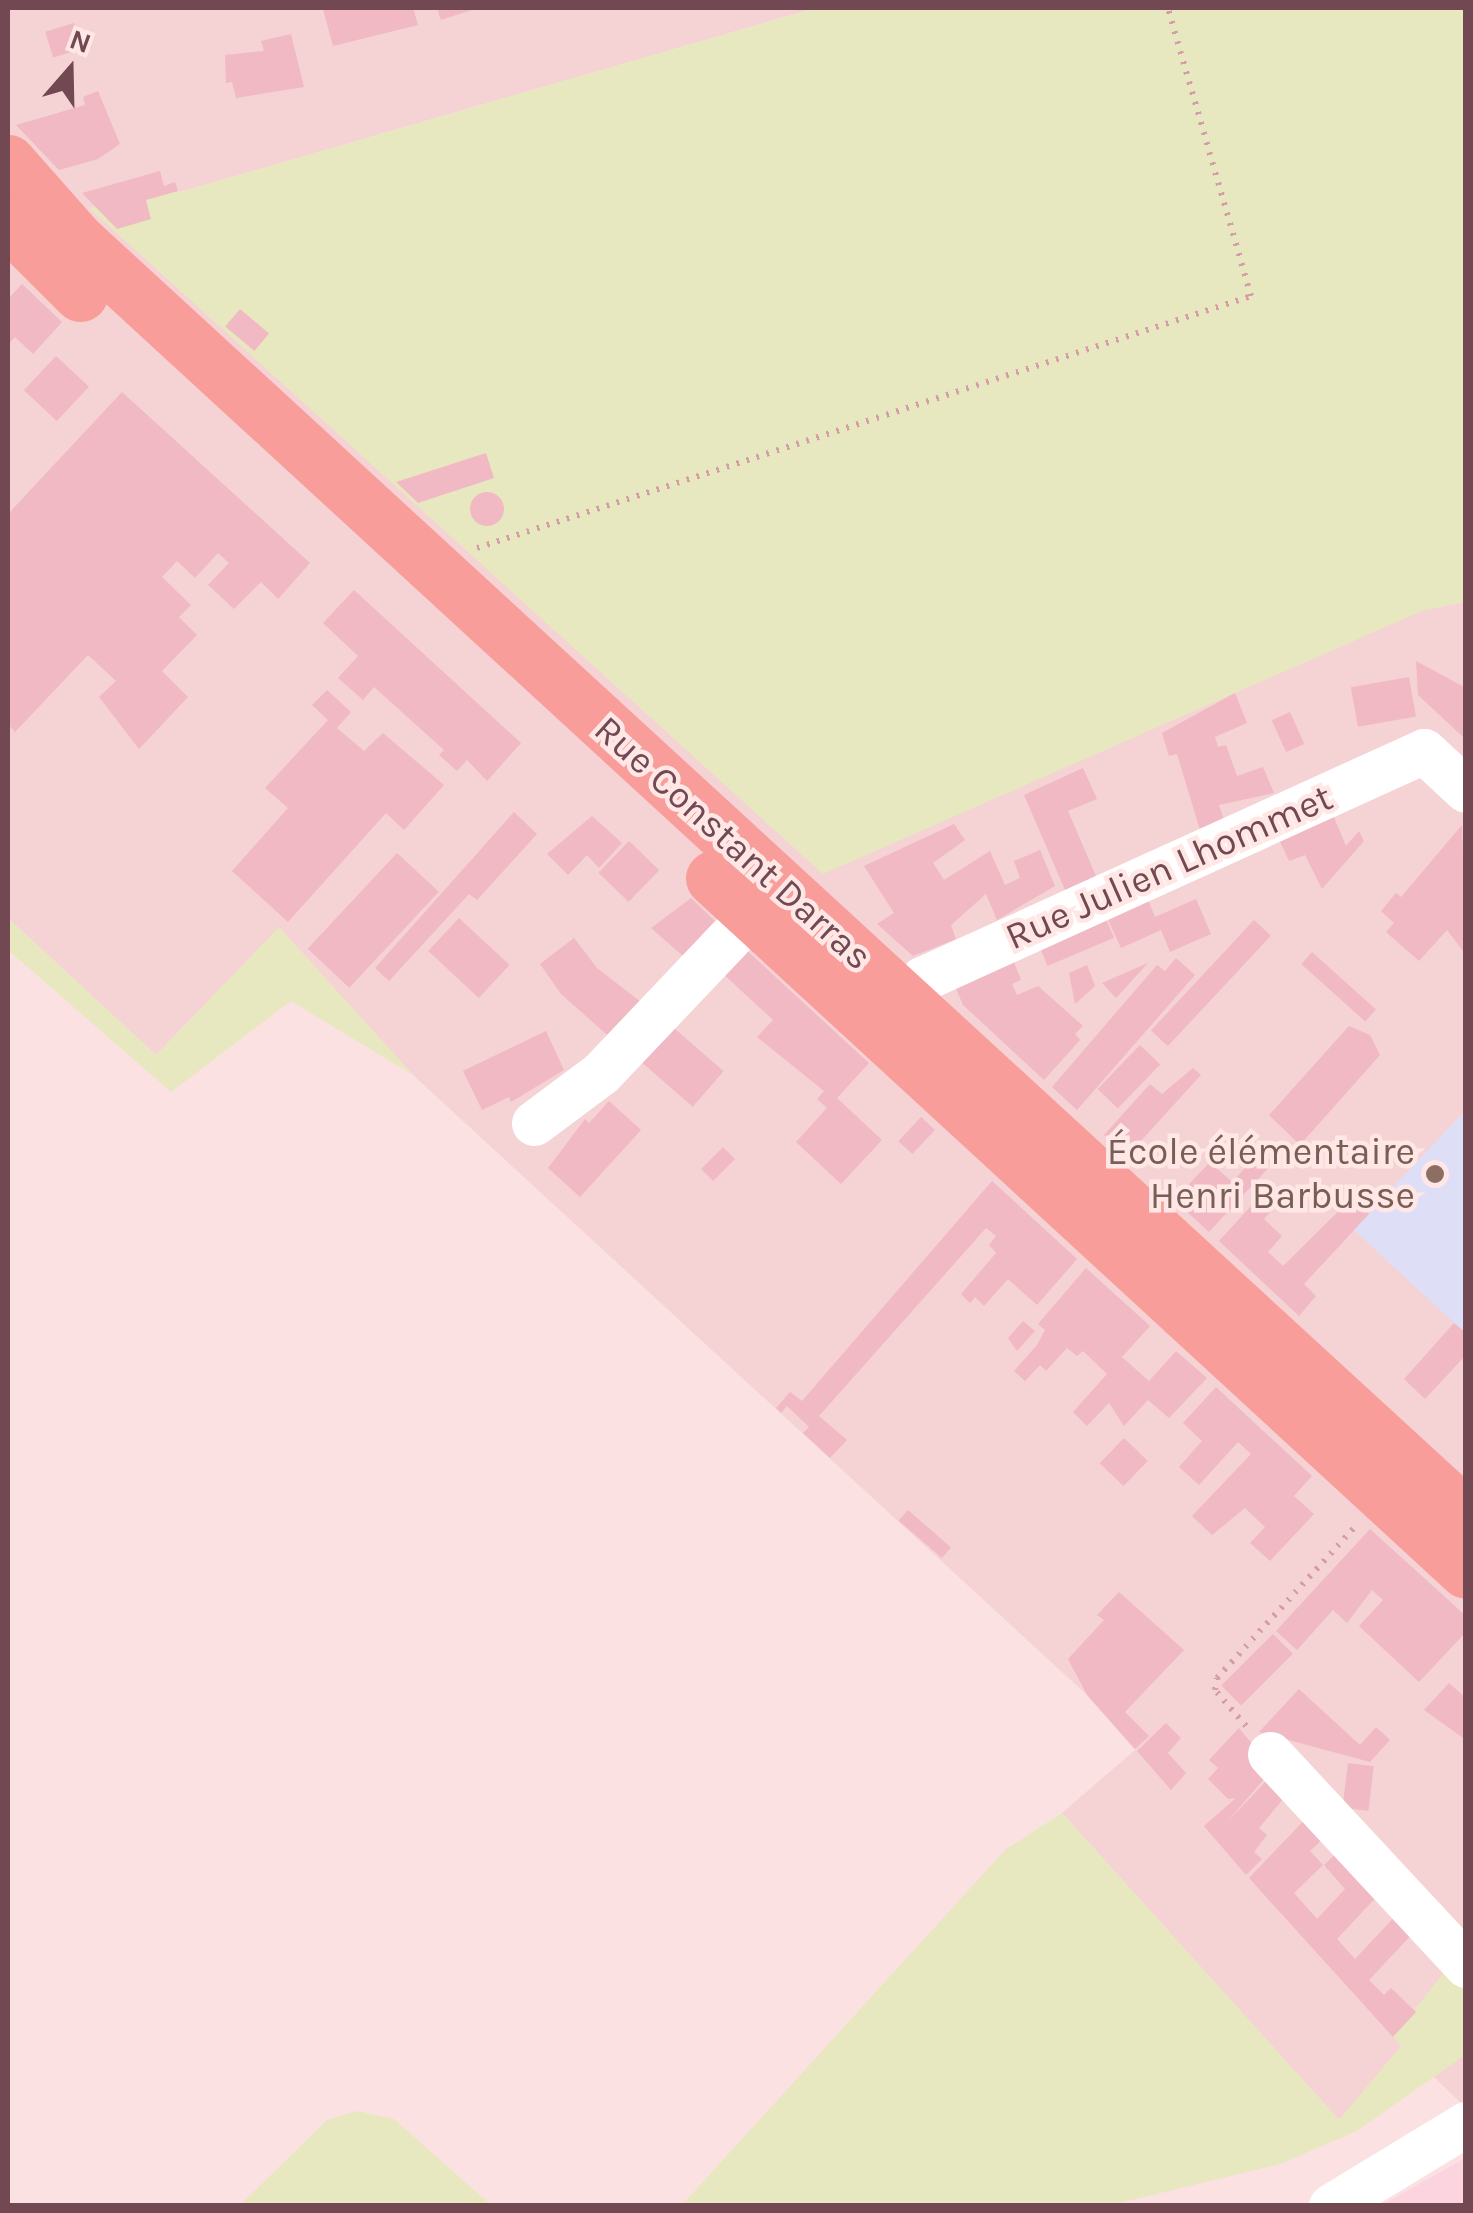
<!DOCTYPE html>
<html>
<head>
<meta charset="utf-8">
<style>
  body { margin:0 }
  #map { position:relative; width:1473px; height:2213px; overflow:hidden; background:#fbe1e1; font-family:Karla,sans-serif }
  div>[style] { position:absolute }
  .residential>* { inset:0; background:#f5d2d4 }
  .commercial>* { inset:0; background:#fcd4e0 }
  .education>* { inset:0; background:#dfdef7 }
  .green>* { inset:0; background:#e8e8c0 }
  .building>* { inset:0; background:#f0b9c4; transform-origin:0 0 }
  .round { border-radius:50% }
  .path>* { height:6px; margin-top:-3px; transform-origin:0; background:repeating-linear-gradient(90deg,#d49da8 0 2.5px,transparent 0 10.5px) }
  .minor>* { height:45px; margin:-22.5px; padding:0 22.5px; transform-origin:22.5px; border-radius:22.5px; background:#fff }
  .major>* { height:55px; margin:-27.5px; padding:0 27.5px; transform-origin:27.5px; border-radius:27.5px; background:#f99d9a }
  .dots>* { width:28px; height:28px; translate:-50% -50%; box-sizing:border-box; border:5px solid #ffe7e6; border-radius:50% }
  span { translate:-50% -50%; white-space:nowrap; text-align:center; line-height:1.15; -webkit-text-stroke:9px #ffe7e6; paint-order:stroke }
  .street-label { font-size:38px; color:#724952 }
  .education-label { font-size:38px; color:#785e54 }
  .right { translate:-100% -50%; text-align:right }
  .frame { position:absolute; inset:0; border:10px solid #724952; pointer-events:none }
  .north { position:absolute; left:20px; top:20px; width:100px; height:100px; -webkit-text-stroke:8px #ffe7e6; paint-order:stroke; rotate:20deg; font-size:28px; font-weight:700; line-height:40px; text-align:center; color:#724952 }
  .north::after { content:''; display:block; margin:auto; width:35px; height:45px; background:#724952; clip-path:polygon(50% 0,100% 100%,50% 72%,0 100%) }
</style>
</head>
<body>
<div id="map">
  <div class="residential">
    <i style="clip-path:polygon(8px 8px,816px 8px,187px 190px,90px 208px,1424px 610px,1465px 602px,1465px 2107px,1402px 2046px,1339px 2120px,1062px 1813px,1135px 1750px,1087px 1695px,413px 1075px,279px 928px,156px 1055px,8px 918px)"></i>
  </div>
  <div class="commercial">
    <i style="clip-path:polygon(1465px 2158px,1465px 2205px,1382px 2205px)"></i>
  </div>
  <div class="education">
    <i style="clip-path:polygon(1462px 1114px,1466px 1118px,1465px 1333px,1353px 1229px)"></i>
  </div>
  <div class="green">
    <i style="clip-path:polygon(816px 8px,1465px 8px,1465px 602px,1424px 610px,823px 874px,89px 208px,187px 190px)"></i>
    <i style="clip-path:polygon(8px 918px,156px 1055px,279px 927px,413px 1075px,291px 1001px,171px 1092px,8px 950px)"></i>
    <i style="clip-path:polygon(1062px 1813px,1339px 2120px,1401px 2046px,1393px 2037px,1449px 1966px,1465px 1981px,1465px 2055px,1357px 2131px,1280px 2164px,1111px 2205px,681px 2206px,1005px 1850px)"></i>
    <i style="clip-path:polygon(357px 2111px,394px 2119px,491px 2205px,240px 2205px,327px 2120px)"></i>
  </div>
  <div class="building">
    <i style="clip-path:polygon(413px 8px,418px 25px,333px 46px,323px 9px)"></i>
    <i style="clip-path:polygon(437px 8px,478px 8px,441px 20px)"></i>
    <i style="left:74px;top:23px;width:27px;height:30px;rotate:73deg"></i>
    <i style="clip-path:polygon(291px 34px,304px 87px,236px 98px,232px 82px,226px 83px,225px 55px,264px 51px,261px 41px)"></i>
    <i style="clip-path:polygon(98px 91px,120px 144px,98px 159px,59px 170px,16px 125px,85px 105px,83px 97px)"></i>
    <i style="clip-path:polygon(160px 171px,164px 186px,175px 182px,178px 191px,146px 200px,151px 219px,117px 229px,82px 193px)"></i>
    <i style="clip-path:polygon(22px 284px,62px 322px,33px 354px,15px 337px,8px 345px,8px 299px)"></i>
    <i style="left:240px;top:309px;width:38px;height:23px;rotate:40deg"></i>
    <i style="left:56px;top:356px;width:45px;height:47px;rotate:43deg"></i>
    <i style="clip-path:polygon(122px 392px,310px 563px,278px 599px,261px 582px,234px 609px,208px 585px,229px 563px,218px 553px,195px 578px,177px 561px,162px 577px,191px 605px,179px 617px,197px 635px,162px 671px,188px 697px,139px 749px,99px 697px,116px 681px,88px 655px,15px 732px,8px 724px,8px 514px)"></i>
    <i style="clip-path:polygon(486px 453px,494px 478px,418px 503px,396px 482px)"></i>
    <i class="round" style="left:470px;top:492px;width:34px;height:34px"></i>
    <i style="clip-path:polygon(354px 590px,521px 743px,487px 781px,467px 760px,457px 771px,439px 755px,444px 750px,374px 687px,363px 700px,338px 678px,358px 656px,323px 623px)"></i>
    <i style="clip-path:polygon(1416px 661px,1466px 688px,1463px 737px,1418px 695px)"></i>
    <i style="left:1409px;top:677px;width:40px;height:59px;rotate:80deg"></i>
    <i style="clip-path:polygon(327px 690px,351px 712px,337px 728px,364px 751px,383px 733px,444px 785px,404px 830px,386px 813px,288px 922px,232px 871px,288px 808px,265px 788px,328px 720px,312px 705px)"></i>
    <i style="clip-path:polygon(1235px 693px,1247px 723px,1215px 737px,1218px 747px,1226px 745px,1237px 776px,1263px 767px,1274px 793px,1219px 805px,1224px 820px,1200px 830px,1177px 754px,1169px 756px,1162px 733px)"></i>
    <i style="left:1290px;top:712px;width:35px;height:20px;rotate:66deg"></i>
    <i style="clip-path:polygon(1083px 768px,1097px 799px,1068px 811px,1096px 876px,1065px 890px,1024px 795px)"></i>
    <i style="clip-path:polygon(514px 812px,537px 834px,477px 900px,469px 894px,389px 981px,375px 968px)"></i>
    <i style="clip-path:polygon(1333px 815px,1346px 846px,1359px 831px,1364px 841px,1322px 889px,1305px 855px,1289px 861px,1278px 837px)"></i>
    <i style="clip-path:polygon(592px 816px,622px 843px,599px 868px,587px 855px,568px 875px,547px 854px)"></i>
    <i style="clip-path:polygon(954px 824px,965px 840px,933px 863px,944px 880px,990px 851px,1005px 885px,1020px 878px,1014px 861px,1040px 850px,1055px 886px,997px 920px,986px 894px,951px 925px,956px 939px,913px 956px,877px 924px,894px 913px,864px 866px)"></i>
    <i style="clip-path:polygon(1462px 825px,1466px 955px,1447px 930px,1419px 961px,1386px 932px,1394px 923px,1381px 911px,1396px 893px,1401px 897px)"></i>
    <i style="left:629px;top:841px;width:42px;height:44px;rotate:44deg"></i>
    <i style="left:397px;top:853px;width:57px;height:131px;rotate:43deg"></i>
    <i style="clip-path:polygon(1147px 897px,1155px 917px,1196px 899px,1211px 934px,1170px 952px,1161px 930px,1121px 948px,1106px 915px)"></i>
    <i style="clip-path:polygon(691px 898px,715px 921px,683px 956px,651px 928px)"></i>
    <i style="left:1103px;top:912px;width:28px;height:72px;rotate:67deg"></i>
    <i style="left:459px;top:918px;width:69px;height:45px;rotate:43deg"></i>
    <i style="left:1254px;top:920px;width:23px;height:151px;rotate:43deg"></i>
    <i style="clip-path:polygon(574px 938px,597px 968px,646px 1006px,614px 1041px,561px 994px,540px 964px)"></i>
    <i style="clip-path:polygon(743px 947px,869px 1063px,837px 1098px,882px 1140px,841px 1184px,796px 1142px,827px 1108px,817px 1099px,824px 1091px,757px 1037px,773px 1020px,720px 971px)"></i>
    <i style="clip-path:polygon(1010px 952px,1021px 980px,1012px 984px,1017px 995px,1038px 986px,1083px 1026px,1075px 1034px,1080px 1040px,1044px 1080px,963px 1005px,951px 977px)"></i>
    <i style="left:1312px;top:952px;width:86px;height:16px;rotate:42deg"></i>
    <i style="clip-path:polygon(1176px 958px,1195px 975px,1077px 1110px,1052px 1087px,1157px 965px,1165px 971px)"></i>
    <i style="clip-path:polygon(1148px 963px,1116px 998px,1102px 983px)"></i>
    <i style="clip-path:polygon(1087px 965px,1095px 986px,1075px 1004px,1069px 973px)"></i>
    <i style="left:667px;top:1022px;width:75px;height:47px;rotate:41deg"></i>
    <i style="clip-path:polygon(1349px 1026px,1370px 1035px,1380px 1055px,1300px 1145px,1269px 1115px)"></i>
    <i style="clip-path:polygon(546px 1031px,564px 1070px,511px 1102px,509px 1097px,482px 1110px,463px 1071px)"></i>
    <i style="left:1140px;top:1045px;width:28px;height:61px;rotate:44deg"></i>
    <i style="clip-path:polygon(1193px 1068px,1201px 1075px,1127px 1156px,1104px 1135px,1150px 1084px,1162px 1094px)"></i>
    <i style="clip-path:polygon(609px 1101px,641px 1130px,580px 1197px,548px 1168px,585px 1119px,589px 1123px)"></i>
    <i style="left:921px;top:1117px;width:19px;height:33px;rotate:43deg"></i>
    <i style="left:723px;top:1147px;width:17px;height:31px;rotate:45deg"></i>
    <i style="clip-path:polygon(1261px 1151px,1273px 1163px,1209px 1232px,1174px 1200px,1210px 1162px,1232px 1182px)"></i>
    <i style="clip-path:polygon(992px 1181px,1077px 1259px,1037px 1305px,1008px 1279px,984px 1306px,975px 1297px,970px 1303px,961px 1294px,996px 1253px,989px 1245px,996px 1236px,986px 1228px,819px 1416px,847px 1440px,830px 1458px,803px 1433px,809px 1427px,787px 1406px,781px 1413px,776px 1408px,790px 1392px,802px 1401px)"></i>
    <i style="clip-path:polygon(1263px 1193px,1276px 1205px,1264px 1219px,1282px 1236px,1268px 1252px,1283px 1266px,1353px 1197px,1369px 1214px,1304px 1284px,1316px 1296px,1299px 1316px,1219px 1241px)"></i>
    <i style="clip-path:polygon(1086px 1268px,1150px 1326px,1122px 1357px,1149px 1381px,1176px 1351px,1207px 1378px,1169px 1418px,1148px 1400px,1124px 1426px,1109px 1403px,1087px 1426px,1073px 1412px,1107px 1374px,1083px 1351px,1077px 1356px,1067px 1348px,1046px 1371px,1040px 1365px,1025px 1381px,1014px 1371px,1037px 1345px,1045px 1330px,1038px 1324px)"></i>
    <i style="clip-path:polygon(1023px 1321px,1035px 1331px,1017px 1351px,1008px 1338px)"></i>
    <i style="clip-path:polygon(1454px 1323px,1466px 1333px,1466px 1355px,1425px 1399px,1404px 1379px)"></i>
    <i style="clip-path:polygon(1216px 1387px,1312px 1476px,1294px 1496px,1314px 1514px,1270px 1561px,1250px 1543px,1265px 1527px,1245px 1508px,1212px 1535px,1192px 1516px,1251px 1454px,1238px 1442px,1199px 1485px,1179px 1467px,1202px 1441px,1183px 1423px)"></i>
    <i style="left:1124px;top:1438px;width:33px;height:35px;rotate:44deg"></i>
    <i style="left:908px;top:1510px;width:57px;height:14px;rotate:41deg"></i>
    <i style="clip-path:polygon(1370px 1529px,1466px 1616px,1466px 1632px,1419px 1682px,1359px 1626px,1383px 1600px,1372px 1590px,1347px 1623px,1333px 1610px,1297px 1650px,1276px 1631px)"></i>
    <i style="clip-path:polygon(1119px 1592px,1184px 1650px,1125px 1712px,1149px 1736px,1135px 1749px,1087px 1695px,1068px 1659px,1104px 1620px,1097px 1615px)"></i>
    <i style="left:1273px;top:1634px;width:28px;height:73px;rotate:45deg"></i>
    <i style="clip-path:polygon(1449px 1683px,1466px 1698px,1466px 1740px,1424px 1710px)"></i>
    <i style="clip-path:polygon(1299px 1689px,1360px 1745px,1376px 1727px,1390px 1740px,1370px 1762px,1259px 1732px)"></i>
    <i style="clip-path:polygon(1166px 1723px,1181px 1738px,1168px 1753px,1186px 1773px,1171px 1790px,1137px 1751px)"></i>
    <i style="clip-path:polygon(1239px 1728px,1273px 1769px,1225px 1824px,1270px 1777px,1289px 1792px,1259px 1828px,1267px 1835px,1254px 1852px,1262px 1859px,1246px 1875px,1204px 1826px,1236px 1798px,1228px 1799px,1208px 1779px,1218px 1768px,1209px 1760px)"></i>
    <i style="left:1348px;top:1763px;width:26px;height:45px;rotate:7deg"></i>
    <i style="clip-path:polygon(1314px 1810px,1331px 1831px,1310px 1851px,1323px 1865px,1294px 1893px,1317px 1919px,1345px 1889px,1324px 1865px,1344px 1846px,1382px 1891px,1337px 1939px,1355px 1959px,1400px 1911px,1416px 1930px,1369px 1980px,1384px 1995px,1391px 1988px,1416px 2012px,1393px 2037px,1249px 1878px)"></i>
  </div>
  <div class="path">
    <i style="left:477px;top:548px;width:814px;rotate:-18.03deg"></i>
    <i style="left:1251px;top:296px;width:300px;rotate:-106.1deg"></i>
    <i style="left:1246px;top:1726px;width:48px;rotate:-130.7deg"></i>
    <i style="left:1215px;top:1690px;width:12px;rotate:-81deg"></i>
    <i style="left:1217px;top:1678px;width:202px;rotate:-47.6deg"></i>
  </div>
  <div class="minor">
    <i style="left:885px;top:1025px;width:59px;rotate:-51.2deg"></i>
    <i style="left:922px;top:979px;width:551px;rotate:-24.43deg"></i>
    <i style="left:1424px;top:751px;width:57px;rotate:42.9deg"></i>
    <i style="left:534px;top:1123px;width:84px;rotate:-36.7deg"></i>
    <i style="left:601px;top:1073px;width:219px;rotate:-46.5deg"></i>
    <i style="left:1270px;top:1754px;width:288px;rotate:47.1deg"></i>
    <i style="left:1331px;top:2206px;width:158px;rotate:-31.3deg"></i>
  </div>
  <div class="major">
    <i style="left:8px;top:162px;width:106px;rotate:48.5deg"></i>
    <i style="left:78px;top:241px;width:1885px;rotate:42.57deg"></i>
    <i style="left:8px;top:222px;width:102px;rotate:45deg"></i>
    <i style="left:713px;top:878px;width:1023px;rotate:42.62deg"></i>
  </div>
  <div class="dots">
    <i style="left:1435px;top:1174px;background:#8d6e63"></i>
  </div>
  <div class="street-label">
    <span style="left:733px;top:843px;rotate:42deg">Rue Constant Darras</span>
    <span style="left:1169px;top:867px;rotate:-24deg">Rue Julien Lhommet</span>
  </div>
  <div class="education-label">
    <span class="right" style="left:1415px;top:1174px">École élémentaire<br>Henri Barbusse</span>
  </div>
  <div class="frame"></div>
  <div class="north">N</div>
</div>
</body>
</html>
